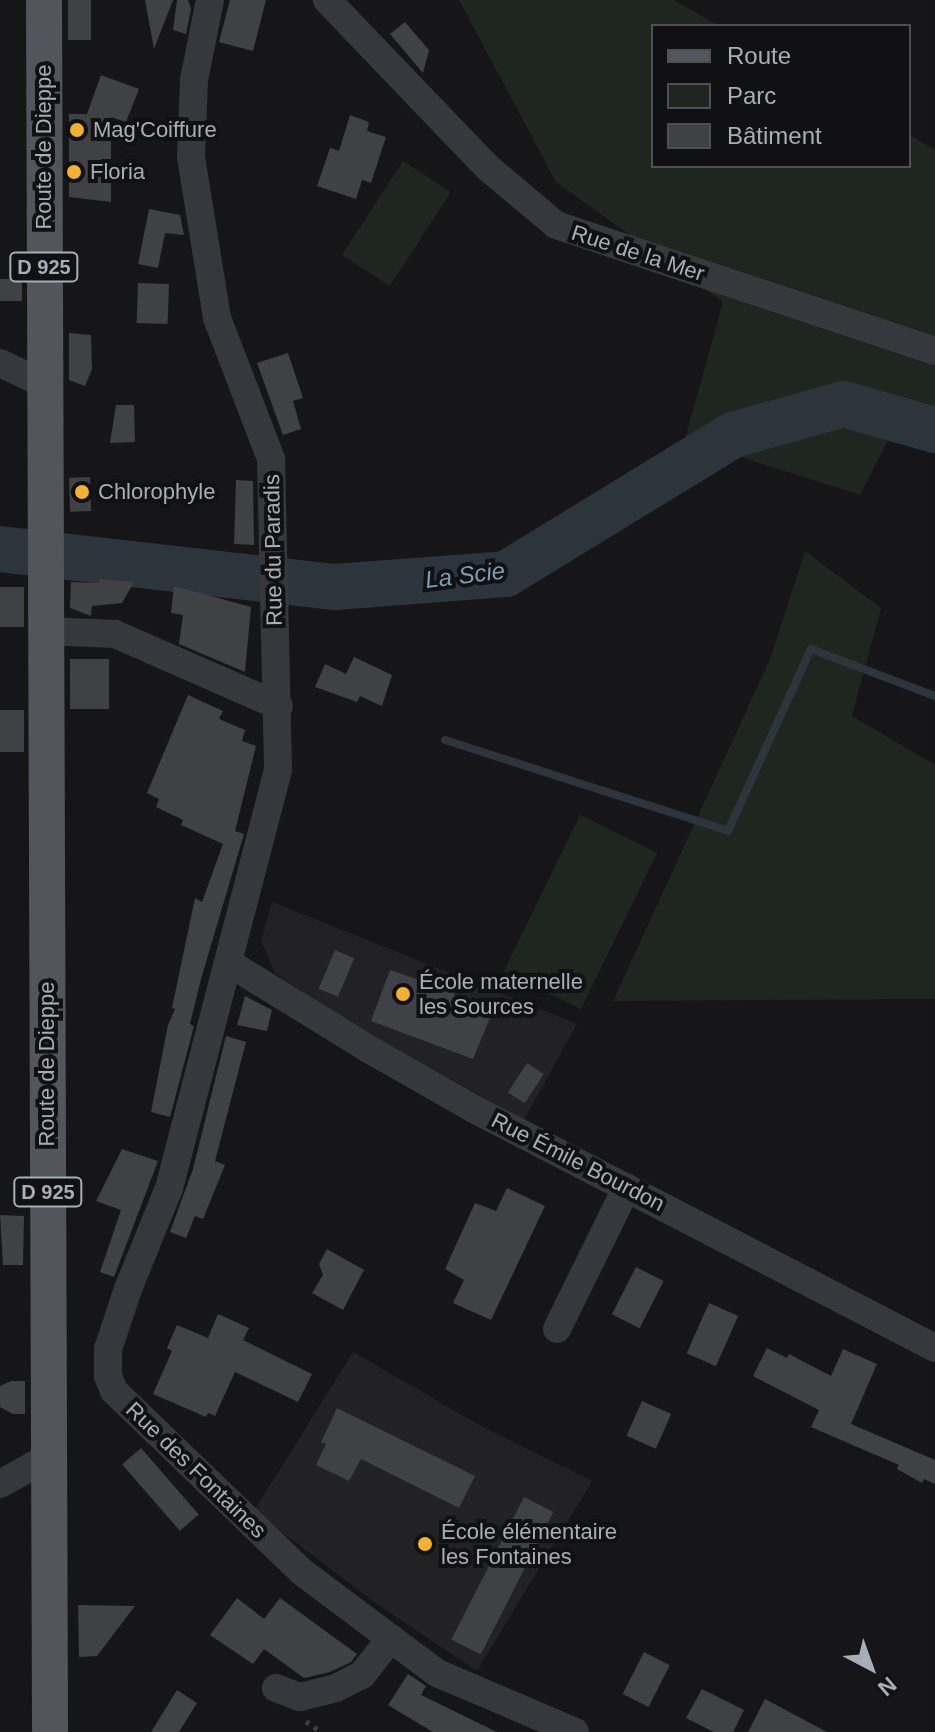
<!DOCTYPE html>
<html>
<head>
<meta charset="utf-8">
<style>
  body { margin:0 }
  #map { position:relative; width:935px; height:1732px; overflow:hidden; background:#161618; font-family:Helvetica,sans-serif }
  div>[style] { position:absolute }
  .built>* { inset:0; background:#222225 }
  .green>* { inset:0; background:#1e261f; transform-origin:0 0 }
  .stream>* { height:8px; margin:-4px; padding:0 4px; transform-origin:4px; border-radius:4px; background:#2c353c }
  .river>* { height:46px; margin:-23px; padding:0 23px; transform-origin:23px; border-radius:23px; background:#2c353c }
  .building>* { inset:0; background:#404145; transform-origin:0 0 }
  .path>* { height:5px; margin-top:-2.5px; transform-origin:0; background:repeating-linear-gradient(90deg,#3d3f44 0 4px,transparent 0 10px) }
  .minor>* { height:28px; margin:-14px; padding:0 14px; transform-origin:14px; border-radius:14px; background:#37383d }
  .major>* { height:36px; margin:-18px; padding:0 18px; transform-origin:18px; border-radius:18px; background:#53555c }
  .dots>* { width:22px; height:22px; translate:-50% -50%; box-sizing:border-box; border:4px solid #111113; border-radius:50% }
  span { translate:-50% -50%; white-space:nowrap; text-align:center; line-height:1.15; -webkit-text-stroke:8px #111113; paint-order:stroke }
  .shield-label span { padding:2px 6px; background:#111113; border:2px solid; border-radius:6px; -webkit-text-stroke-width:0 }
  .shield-label { font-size:20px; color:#a8adb8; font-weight:700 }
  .poi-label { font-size:22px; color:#a8adb8 }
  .left { translate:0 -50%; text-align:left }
  .street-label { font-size:22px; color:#a8adb8 }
  .water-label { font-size:24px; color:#7f9bb3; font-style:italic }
  .legend { position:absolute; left:651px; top:24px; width:260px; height:144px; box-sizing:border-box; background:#111113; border:2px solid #4d4f55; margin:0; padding:10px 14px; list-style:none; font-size:24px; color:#a8adb8 }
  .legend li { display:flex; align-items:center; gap:16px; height:40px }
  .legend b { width:40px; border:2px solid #4d4f55 }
  .north { position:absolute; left:831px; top:1628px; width:80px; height:80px; -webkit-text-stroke:6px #111113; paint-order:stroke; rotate:139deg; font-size:22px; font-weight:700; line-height:32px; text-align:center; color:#a8adb8 }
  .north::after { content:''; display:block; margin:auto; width:28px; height:36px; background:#a8adb8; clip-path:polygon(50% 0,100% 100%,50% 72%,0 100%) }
</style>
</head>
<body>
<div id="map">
  <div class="built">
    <i style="clip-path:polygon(272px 902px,577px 1024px,524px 1120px,335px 1014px,275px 973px,261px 941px)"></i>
    <i style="clip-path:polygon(353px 1352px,483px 1427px,592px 1481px,477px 1671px,377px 1604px,254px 1511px)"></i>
  </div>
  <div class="green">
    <i style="clip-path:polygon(459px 0,674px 0,719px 26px,653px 26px,653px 166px,909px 166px,909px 135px,935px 150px,935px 412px,907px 403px,860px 495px,685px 439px,723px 302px,556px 182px)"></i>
    <i style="left:403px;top:161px;width:57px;height:112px;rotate:33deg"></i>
    <i style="clip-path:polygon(805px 551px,881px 608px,852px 716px,935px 765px,935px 999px,613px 1001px,770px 659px)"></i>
    <i style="left:580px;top:815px;width:86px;height:174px;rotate:26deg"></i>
  </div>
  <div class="stream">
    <i style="left:445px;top:740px;width:297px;rotate:17.8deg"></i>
    <i style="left:728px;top:831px;width:200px;rotate:-65.5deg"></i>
    <i style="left:811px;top:649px;width:133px;rotate:20.8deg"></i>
  </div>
  <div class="river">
    <i style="left:0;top:549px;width:337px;rotate:6.5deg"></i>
    <i style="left:335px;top:587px;width:171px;rotate:-4.3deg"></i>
    <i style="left:506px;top:574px;width:266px;rotate:-31.5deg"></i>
    <i style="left:733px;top:435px;width:114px;rotate:-15.7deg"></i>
    <i style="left:843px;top:404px;width:96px;rotate:15.8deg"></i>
  </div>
  <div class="building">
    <i style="left:68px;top:0;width:23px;height:40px"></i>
    <i style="clip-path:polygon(145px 0,173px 0,154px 49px)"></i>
    <i style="clip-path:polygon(177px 0,188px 0,191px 9px,186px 34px,173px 30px)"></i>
    <i style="clip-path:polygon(230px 0,266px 0,253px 51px,219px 42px)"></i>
    <i style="clip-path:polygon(405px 22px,429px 50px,423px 73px,390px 34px)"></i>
    <i style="clip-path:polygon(101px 75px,139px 89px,126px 122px,111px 117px,111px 202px,69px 197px,69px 114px,87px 114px)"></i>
    <i style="clip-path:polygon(350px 115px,369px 122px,367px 131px,386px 137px,371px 183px,362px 180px,356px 199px,317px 186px,330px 148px,339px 151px)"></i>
    <i style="clip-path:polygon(149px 209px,180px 215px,184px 235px,165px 233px,158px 268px,138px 264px)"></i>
    <i style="left:0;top:279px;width:22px;height:22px"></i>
    <i style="left:138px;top:283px;width:31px;height:40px;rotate:2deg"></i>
    <i style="clip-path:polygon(69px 333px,91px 335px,92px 369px,85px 386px,69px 380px)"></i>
    <i style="clip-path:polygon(288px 353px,303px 398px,293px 401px,301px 429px,283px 435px,257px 363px)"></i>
    <i style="clip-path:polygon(116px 405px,134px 405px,135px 442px,110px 443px)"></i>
    <i style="left:90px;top:477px;width:34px;height:21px;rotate:88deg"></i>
    <i style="clip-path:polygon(236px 480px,253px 481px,254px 545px,234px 544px)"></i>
    <i style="clip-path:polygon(99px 579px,134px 582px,122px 603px,92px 606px,91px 616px,70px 608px,71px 582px,99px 583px)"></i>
    <i style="clip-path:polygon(174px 586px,251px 607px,245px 672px,179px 644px,183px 615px,171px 613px)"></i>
    <i style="left:24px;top:587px;width:40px;height:24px;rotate:90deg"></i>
    <i style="clip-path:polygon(354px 657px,392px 675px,382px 706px,360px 696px,357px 702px,315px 687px,325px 664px,346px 674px)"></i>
    <i style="left:70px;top:659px;width:39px;height:50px"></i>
    <i style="clip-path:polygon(188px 695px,223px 711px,219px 719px,245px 730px,242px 741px,256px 746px,235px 831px,244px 834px,201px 979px,190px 1024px,194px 1026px,170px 1117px,151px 1112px,168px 1025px,175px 1009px,172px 1008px,195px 898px,202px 902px,223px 844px,181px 825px,183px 820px,156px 807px,159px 799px,147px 793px)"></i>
    <i style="left:0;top:710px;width:24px;height:42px"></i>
    <i style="left:335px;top:950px;width:21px;height:42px;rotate:23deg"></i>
    <i style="clip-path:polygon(390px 970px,454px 992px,457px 1006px,475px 999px,486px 1003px,492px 1013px,473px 1059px,371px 1021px)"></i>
    <i style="clip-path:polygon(245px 996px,272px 1010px,267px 1031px,237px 1025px)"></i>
    <i style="clip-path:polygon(226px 1036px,246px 1042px,215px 1161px,225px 1165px,203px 1219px,195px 1216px,186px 1238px,170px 1232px,193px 1169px)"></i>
    <i style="left:527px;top:1063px;width:20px;height:35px;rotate:33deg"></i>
    <i style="clip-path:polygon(122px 1149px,158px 1161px,114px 1277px,100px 1272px,121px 1210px,96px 1201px)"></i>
    <i style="clip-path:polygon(507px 1188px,545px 1206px,491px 1320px,453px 1303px,464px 1280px,445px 1269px,475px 1203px,496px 1211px)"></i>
    <i style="clip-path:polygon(0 1215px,24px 1216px,23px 1265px,3px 1265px)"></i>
    <i style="clip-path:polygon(327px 1249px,364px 1270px,343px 1310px,312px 1293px,323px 1275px,319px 1264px)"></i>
    <i style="left:636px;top:1267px;width:31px;height:53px;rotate:27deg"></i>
    <i style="left:709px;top:1303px;width:32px;height:55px;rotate:24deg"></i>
    <i style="clip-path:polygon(218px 1314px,249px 1328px,243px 1340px,312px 1374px,298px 1402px,235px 1372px,215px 1416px,208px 1413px,206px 1417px,153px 1394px,172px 1351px,167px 1348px,177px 1325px,208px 1338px)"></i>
    <i style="clip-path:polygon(767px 1348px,787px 1358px,789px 1354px,831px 1376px,843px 1349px,877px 1364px,851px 1424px,935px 1460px,935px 1484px,924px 1479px,922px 1483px,897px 1469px,899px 1465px,811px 1427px,819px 1410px,753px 1376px)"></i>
    <i style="clip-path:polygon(11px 1381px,25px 1381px,25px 1414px,13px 1414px,0 1407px,0 1386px)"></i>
    <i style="left:642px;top:1401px;width:32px;height:38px;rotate:24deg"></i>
    <i style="clip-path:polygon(337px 1408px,475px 1476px,459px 1508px,361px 1459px,349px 1481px,316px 1465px,326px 1444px,321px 1442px)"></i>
    <i style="left:141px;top:1448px;width:88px;height:25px;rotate:49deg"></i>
    <i style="left:524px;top:1497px;width:33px;height:160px;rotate:27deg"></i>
    <i style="clip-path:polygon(237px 1598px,264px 1619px,280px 1598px,357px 1654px,351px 1662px,330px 1672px,304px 1678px,264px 1649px,253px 1664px,210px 1635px)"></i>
    <i style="clip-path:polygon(78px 1605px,135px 1606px,97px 1656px,79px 1657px)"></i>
    <i style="left:644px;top:1652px;width:29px;height:47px;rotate:27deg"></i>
    <i style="clip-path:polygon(408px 1674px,426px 1686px,421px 1695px,497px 1732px,433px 1732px,388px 1705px)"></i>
    <i style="clip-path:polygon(702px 1689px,744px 1710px,733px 1732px,714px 1732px,686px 1718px)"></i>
    <i style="clip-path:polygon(177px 1690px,197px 1703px,179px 1732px,151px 1732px)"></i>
    <i style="clip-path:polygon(765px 1699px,827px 1732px,748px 1732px)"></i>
  </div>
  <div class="path">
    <i style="left:306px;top:1721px;width:19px;rotate:36deg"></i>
  </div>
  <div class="minor">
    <i style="left:210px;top:0;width:82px;rotate:101.3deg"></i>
    <i style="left:194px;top:80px;width:77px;rotate:92.2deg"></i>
    <i style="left:191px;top:157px;width:163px;rotate:80.8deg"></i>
    <i style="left:217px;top:318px;width:151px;rotate:69deg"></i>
    <i style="left:271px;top:459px;width:311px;rotate:88.7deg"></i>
    <i style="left:278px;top:770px;width:432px;rotate:104.6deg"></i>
    <i style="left:169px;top:1188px;width:109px;rotate:112.1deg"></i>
    <i style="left:128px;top:1289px;width:63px;rotate:108.4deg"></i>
    <i style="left:108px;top:1349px;width:27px;rotate:90deg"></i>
    <i style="left:108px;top:1376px;width:16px;rotate:68deg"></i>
    <i style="left:114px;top:1391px;width:261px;rotate:43.9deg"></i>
    <i style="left:302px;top:1572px;width:169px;rotate:36.8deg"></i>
    <i style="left:437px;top:1673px;width:150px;rotate:23.1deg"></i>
    <i style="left:327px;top:0;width:231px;rotate:46.2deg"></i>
    <i style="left:487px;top:167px;width:90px;rotate:40deg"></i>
    <i style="left:556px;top:225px;width:399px;rotate:18.4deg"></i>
    <i style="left:0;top:363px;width:49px;rotate:25.5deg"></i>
    <i style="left:44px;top:631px;width:71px;rotate:2.4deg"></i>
    <i style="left:115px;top:634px;width:179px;rotate:23.7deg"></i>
    <i style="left:229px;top:963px;width:162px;rotate:31.6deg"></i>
    <i style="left:367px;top:1048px;width:123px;rotate:29.7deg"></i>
    <i style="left:474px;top:1109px;width:519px;rotate:27.4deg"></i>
    <i style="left:557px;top:1329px;width:158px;rotate:-63.8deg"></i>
    <i style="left:0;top:1484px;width:54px;rotate:-29deg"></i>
    <i style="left:276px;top:1688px;width:26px;rotate:21deg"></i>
    <i style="left:300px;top:1697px;width:37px;rotate:-14deg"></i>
    <i style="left:336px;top:1688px;width:29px;rotate:-27deg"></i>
    <i style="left:362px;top:1675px;width:47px;rotate:-51.9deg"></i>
  </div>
  <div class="major">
    <i style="left:44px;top:0;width:1732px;rotate:89.8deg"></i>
  </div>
  <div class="dots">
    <i style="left:77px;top:130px;background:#f2b134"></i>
    <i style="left:74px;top:172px;background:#f2b134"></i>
    <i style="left:82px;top:492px;background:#f2b134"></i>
    <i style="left:403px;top:994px;background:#f2b134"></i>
    <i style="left:425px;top:1544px;background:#f2b134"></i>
  </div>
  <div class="shield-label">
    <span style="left:44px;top:267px">D 925</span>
    <span style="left:48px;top:1192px">D 925</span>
  </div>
  <div class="poi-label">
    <span class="left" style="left:93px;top:130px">Mag'Coiffure</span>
    <span class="left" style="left:90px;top:172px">Floria</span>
    <span class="left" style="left:98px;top:492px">Chlorophyle</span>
    <span class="left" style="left:419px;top:994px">École maternelle<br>les Sources</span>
    <span class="left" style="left:441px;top:1544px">École élémentaire<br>les Fontaines</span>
  </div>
  <div class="street-label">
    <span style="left:44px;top:147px;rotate:-90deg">Route de Dieppe</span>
    <span style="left:638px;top:253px;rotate:18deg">Rue de la Mer</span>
    <span style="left:273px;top:550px;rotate:-91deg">Rue du Paradis</span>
    <span style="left:47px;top:1064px;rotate:-90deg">Route de Dieppe</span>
    <span style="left:578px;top:1162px;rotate:27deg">Rue Émile Bourdon</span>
    <span style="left:196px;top:1470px;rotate:44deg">Rue des Fontaines</span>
  </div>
  <div class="water-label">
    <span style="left:465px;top:575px;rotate:-7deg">La Scie</span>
  </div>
  <ul class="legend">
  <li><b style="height:10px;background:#53555c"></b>Route</li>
  <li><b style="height:22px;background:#1e261f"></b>Parc</li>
  <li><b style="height:22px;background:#404145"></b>Bâtiment</li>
  </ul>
  <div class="north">N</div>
</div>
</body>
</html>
